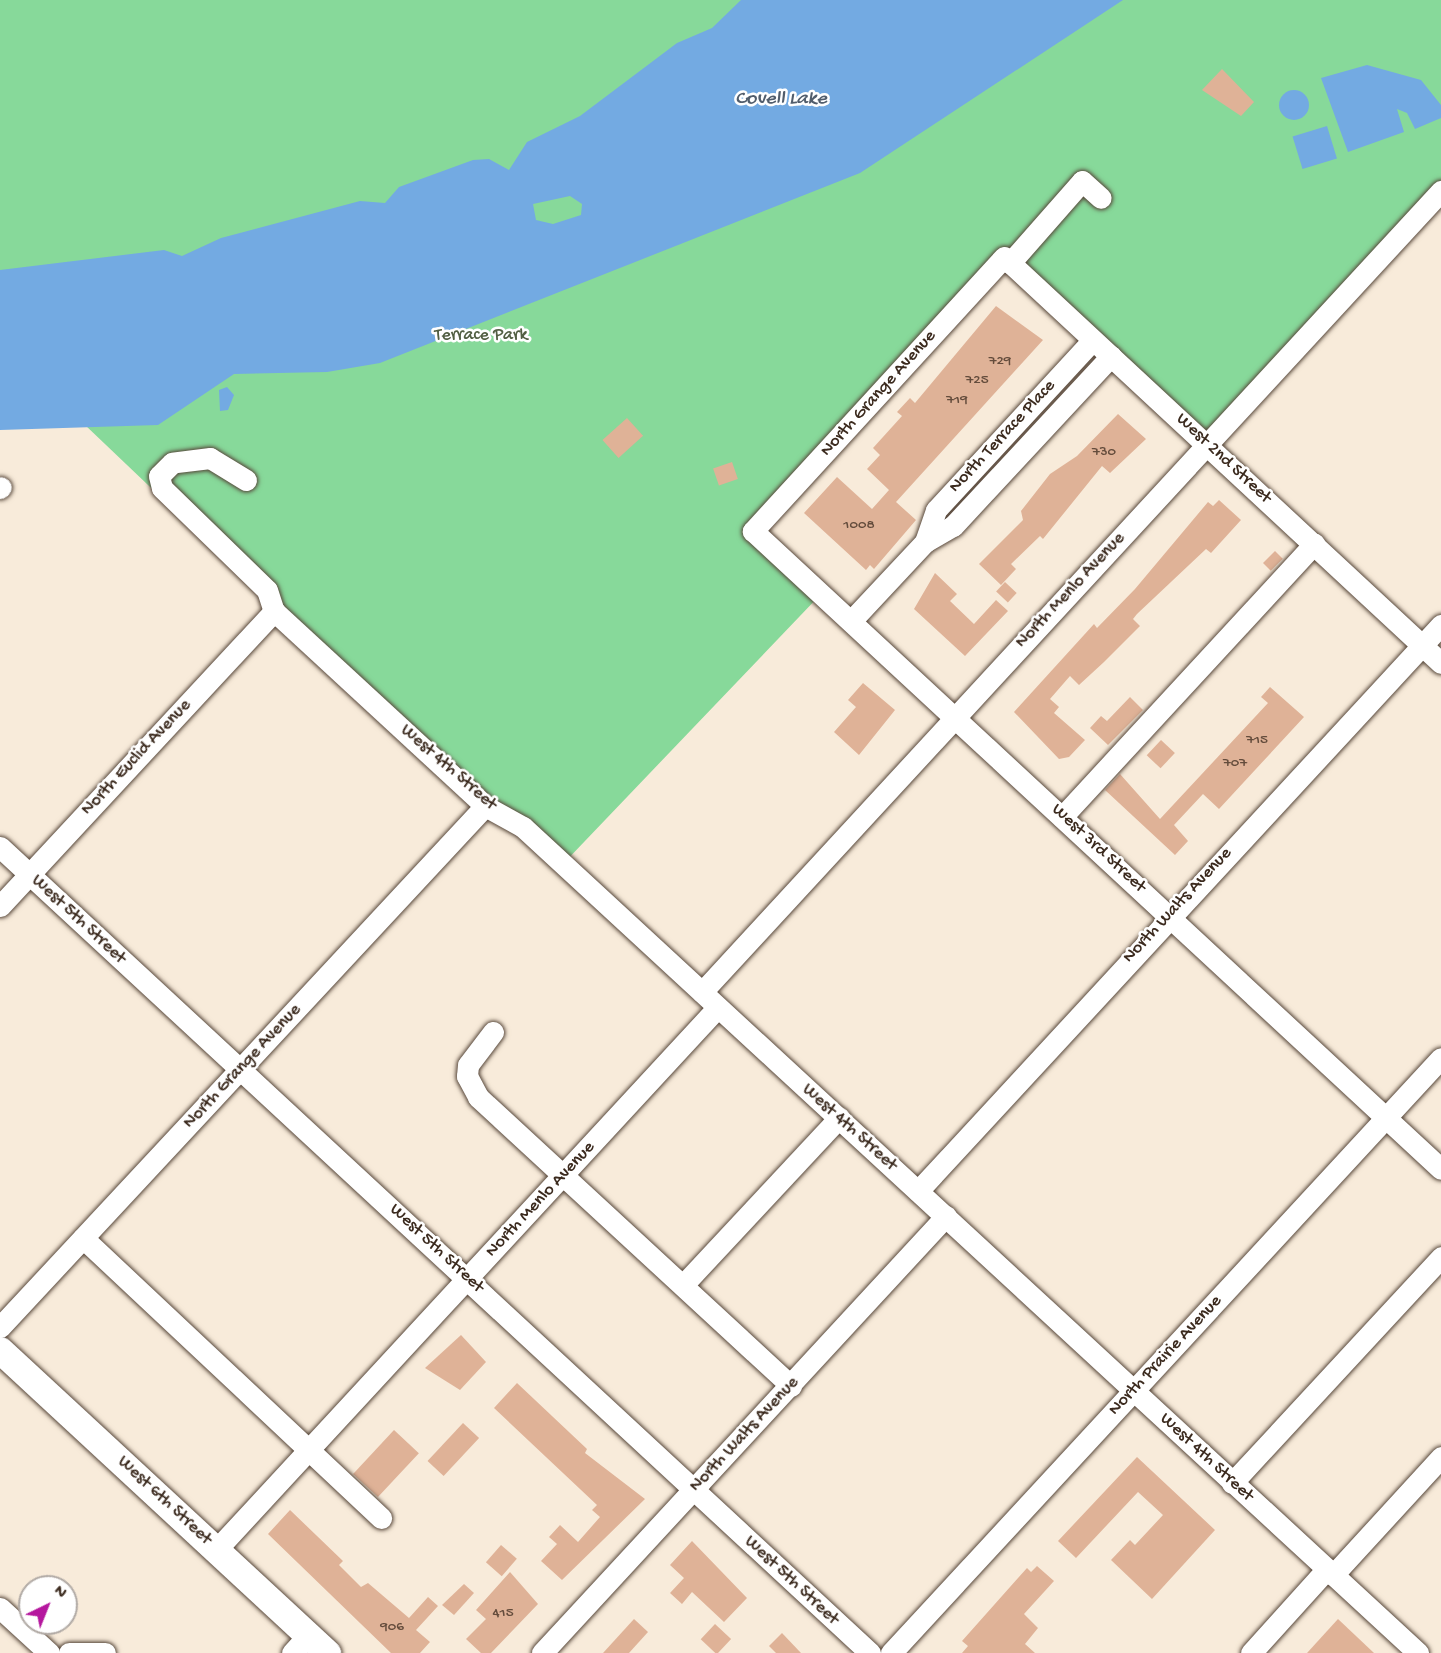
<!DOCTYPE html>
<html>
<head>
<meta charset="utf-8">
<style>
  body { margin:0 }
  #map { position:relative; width:1441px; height:1653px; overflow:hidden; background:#f8ebda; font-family:"Gochi Hand",sans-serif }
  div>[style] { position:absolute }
  .green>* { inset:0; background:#87d99a }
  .water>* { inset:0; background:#73aae2; transform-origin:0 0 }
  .round { border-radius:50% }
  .building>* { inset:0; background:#dfb297; transform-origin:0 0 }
  .roads { filter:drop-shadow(0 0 2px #57473a) drop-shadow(0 0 2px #57473a) }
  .minor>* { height:21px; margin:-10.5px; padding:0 10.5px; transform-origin:10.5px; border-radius:10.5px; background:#fff }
  .major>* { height:27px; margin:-13.5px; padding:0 13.5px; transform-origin:13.5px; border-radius:13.5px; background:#fff }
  span { translate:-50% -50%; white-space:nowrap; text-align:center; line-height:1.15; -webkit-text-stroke:5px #fff; paint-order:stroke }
  .number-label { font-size:15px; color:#644c3c }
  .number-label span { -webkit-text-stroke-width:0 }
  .park-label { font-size:18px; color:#525f43 }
  .street-label { font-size:18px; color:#3b2a1e }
  .water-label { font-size:20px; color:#515d6c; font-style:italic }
  .north { position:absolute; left:18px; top:1575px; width:60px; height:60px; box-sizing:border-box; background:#fff; border:2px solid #b1aaa5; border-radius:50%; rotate:43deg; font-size:16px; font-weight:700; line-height:24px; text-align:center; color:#3b2a1e }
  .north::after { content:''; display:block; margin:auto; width:21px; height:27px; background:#b5179e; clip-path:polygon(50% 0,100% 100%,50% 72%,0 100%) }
</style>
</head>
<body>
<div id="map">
  <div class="green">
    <i style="clip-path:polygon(0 0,1441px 0,1441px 191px,1207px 445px,1004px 258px,753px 531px,821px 594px,563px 864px,485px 806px,0 344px)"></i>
  </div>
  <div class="water">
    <i style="clip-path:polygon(evenodd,741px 0,1123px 0,860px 173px,380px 363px,327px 372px,234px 374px,158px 425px,0 430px,0 270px,164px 250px,182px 256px,221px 238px,360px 201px,385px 203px,399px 187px,473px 160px,489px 159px,509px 170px,527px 142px,580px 116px,677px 43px,712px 28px,741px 0,570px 196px,582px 204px,581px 215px,553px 224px,536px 220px,533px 204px,570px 196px)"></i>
    <i style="clip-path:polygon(1367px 65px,1421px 80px,1441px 105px,1441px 118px,1415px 129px,1407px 113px,1397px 109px,1404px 132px,1348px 152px,1321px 78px)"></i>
    <i class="round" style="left:1279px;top:90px;width:30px;height:30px"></i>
    <i style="left:1327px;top:126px;width:34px;height:36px;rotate:73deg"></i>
    <i style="clip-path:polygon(227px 387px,234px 395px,228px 410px,220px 411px,219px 390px)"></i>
  </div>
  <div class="building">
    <i style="clip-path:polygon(1222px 69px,1254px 102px,1241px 116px,1202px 90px)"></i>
    <i style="clip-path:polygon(996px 306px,1043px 340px,896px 502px,916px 520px,874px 569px,870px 565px,866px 570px,804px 513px,837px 477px,872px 509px,889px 490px,867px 469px,880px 455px,873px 448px,902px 416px,897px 412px,910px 398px,915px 403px)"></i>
    <i style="clip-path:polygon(1118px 414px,1146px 439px,1110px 473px,1102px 466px,1043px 539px,1040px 536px,1011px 564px,1016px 569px,1001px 585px,979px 564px,1023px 520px,1021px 511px,1050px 474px,1077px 456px)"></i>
    <i style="left:627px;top:418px;width:24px;height:33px;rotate:48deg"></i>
    <i style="left:732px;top:462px;width:18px;height:20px;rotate:71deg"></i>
    <i style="clip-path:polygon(1219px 500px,1241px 520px,1211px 553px,1206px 549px,1137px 614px,1133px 619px,1140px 626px,1104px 662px,1079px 685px,1070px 676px,1050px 699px,1059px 707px,1054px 713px,1085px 740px,1069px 757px,1059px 759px,1014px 712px,1094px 624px,1097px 628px,1135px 589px,1208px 502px,1213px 506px)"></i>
    <i style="left:1275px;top:551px;width:11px;height:17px;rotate:45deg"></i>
    <i style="clip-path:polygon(935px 573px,957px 594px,950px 601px,974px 624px,996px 600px,1008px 611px,965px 656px,914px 609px)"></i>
    <i style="left:1005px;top:582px;width:16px;height:13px;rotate:43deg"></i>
    <i style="clip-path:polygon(863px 683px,895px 710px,859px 755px,834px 732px,856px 707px,848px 700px)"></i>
    <i style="clip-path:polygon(1270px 687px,1304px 717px,1219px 809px,1203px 794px,1174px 825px,1188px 841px,1175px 855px,1105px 790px,1120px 774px,1160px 819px,1268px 703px,1261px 697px)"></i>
    <i style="clip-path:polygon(1130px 697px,1143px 710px,1108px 745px,1090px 728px,1101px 716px,1107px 721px)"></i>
    <i style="left:1161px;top:740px;width:19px;height:21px;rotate:43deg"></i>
    <i style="clip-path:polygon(461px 1335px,486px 1362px,460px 1390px,425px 1368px)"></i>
    <i style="clip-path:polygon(517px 1383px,587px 1449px,585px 1453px,645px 1499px,562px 1580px,541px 1561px,557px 1544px,549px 1537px,560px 1525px,578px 1542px,600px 1517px,592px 1510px,597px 1505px,494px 1408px)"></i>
    <i style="left:463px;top:1423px;width:22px;height:52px;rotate:43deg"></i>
    <i style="left:394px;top:1430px;width:34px;height:60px;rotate:43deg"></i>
    <i style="clip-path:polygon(1137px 1457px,1215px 1530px,1152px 1599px,1111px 1560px,1130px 1540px,1135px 1545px,1163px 1515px,1138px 1492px,1076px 1558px,1058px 1541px)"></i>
    <i style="clip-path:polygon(290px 1510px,343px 1561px,339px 1565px,361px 1587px,368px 1583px,409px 1618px,428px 1597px,438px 1606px,416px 1630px,430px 1642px,420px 1653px,391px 1653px,268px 1534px)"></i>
    <i style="clip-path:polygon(692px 1541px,747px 1598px,724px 1622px,692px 1592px,682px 1604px,670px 1593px,684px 1578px,670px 1565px)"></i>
    <i style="left:501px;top:1545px;width:21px;height:23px;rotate:41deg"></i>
    <i style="clip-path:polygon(1037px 1566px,1054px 1581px,1024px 1614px,1038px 1628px,1025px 1644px,1035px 1653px,962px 1653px,968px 1646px,962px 1641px,1027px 1568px,1031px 1572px)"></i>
    <i style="clip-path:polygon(510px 1572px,538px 1604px,491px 1653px,481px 1653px,466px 1639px,486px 1619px,476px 1610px)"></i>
    <i style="clip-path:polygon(464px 1584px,474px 1593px,454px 1615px,442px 1605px)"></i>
    <i style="clip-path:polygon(634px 1619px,648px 1632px,629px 1653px,603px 1653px)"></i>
    <i style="clip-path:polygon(1338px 1619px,1374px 1653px,1307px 1653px)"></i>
    <i style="left:715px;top:1624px;width:22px;height:21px;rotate:43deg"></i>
    <i style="clip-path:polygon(782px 1633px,801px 1653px,776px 1653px,769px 1646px)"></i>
  </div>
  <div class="roads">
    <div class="minor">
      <i style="left:1010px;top:263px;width:109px;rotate:-48.7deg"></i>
      <i style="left:1082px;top:181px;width:25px;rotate:42deg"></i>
      <i style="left:246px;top:480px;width:42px;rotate:-148.6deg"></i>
      <i style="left:210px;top:458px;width:38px;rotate:173deg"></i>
      <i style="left:172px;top:463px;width:18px;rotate:135deg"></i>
      <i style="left:159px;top:476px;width:12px;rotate:76deg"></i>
      <i style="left:162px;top:488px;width:146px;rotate:44.2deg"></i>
      <i style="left:267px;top:590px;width:22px;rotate:72deg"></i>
      <i style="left:274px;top:611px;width:287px;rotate:42.7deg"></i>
      <i style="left:485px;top:806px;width:43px;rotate:28.9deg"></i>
      <i style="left:523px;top:827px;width:1218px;rotate:42.7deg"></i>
      <i style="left:0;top:488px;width:1px;rotate:-45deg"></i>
      <i style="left:925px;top:542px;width:34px;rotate:-71deg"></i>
      <i style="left:936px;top:510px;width:231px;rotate:-47.3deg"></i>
      <i style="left:851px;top:621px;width:108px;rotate:-46.9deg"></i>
      <i style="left:925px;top:542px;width:32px;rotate:-30deg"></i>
      <i style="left:953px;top:526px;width:232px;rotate:-47.1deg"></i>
      <i style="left:1441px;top:663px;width:596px;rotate:-137.11deg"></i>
      <i style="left:1004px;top:257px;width:372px;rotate:132.5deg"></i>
      <i style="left:753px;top:531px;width:938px;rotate:42.84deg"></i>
      <i style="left:1062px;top:817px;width:372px;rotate:-47.3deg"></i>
      <i style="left:0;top:847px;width:1186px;rotate:42.81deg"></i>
      <i style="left:0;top:906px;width:403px;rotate:-47.1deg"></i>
      <i style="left:702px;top:992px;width:1090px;rotate:-47.31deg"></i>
      <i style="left:493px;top:1032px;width:41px;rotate:127.1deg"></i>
      <i style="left:468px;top:1065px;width:11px;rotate:95deg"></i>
      <i style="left:467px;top:1076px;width:24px;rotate:62deg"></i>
      <i style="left:478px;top:1097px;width:426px;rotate:42.7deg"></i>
      <i style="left:918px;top:1191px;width:771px;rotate:-47.26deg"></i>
      <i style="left:83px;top:1238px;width:409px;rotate:43.2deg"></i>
      <i style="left:683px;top:1285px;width:229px;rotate:-47deg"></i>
      <i style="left:0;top:1327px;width:712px;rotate:-47.05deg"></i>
      <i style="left:1232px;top:1483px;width:308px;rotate:-47.2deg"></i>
      <i style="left:216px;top:1550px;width:739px;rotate:-47.25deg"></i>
      <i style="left:1333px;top:1575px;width:160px;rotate:-47.5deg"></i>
      <i style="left:0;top:1608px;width:67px;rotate:42.6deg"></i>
      <i style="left:69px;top:1653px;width:36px"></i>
      <i style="left:292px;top:1653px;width:24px;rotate:-48deg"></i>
      <i style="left:542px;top:1653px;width:595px;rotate:-47.25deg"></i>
      <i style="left:891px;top:1653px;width:810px;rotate:-47.25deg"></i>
      <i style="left:1251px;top:1653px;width:113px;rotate:-47.9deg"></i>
    </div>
    <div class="major">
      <i style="left:0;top:1350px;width:446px;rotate:42.8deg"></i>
    </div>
  </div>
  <div class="number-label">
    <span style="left:1000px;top:362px">729</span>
    <span style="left:977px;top:381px">725</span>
    <span style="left:957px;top:401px">719</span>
    <span style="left:1104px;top:453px">730</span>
    <span style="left:859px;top:526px">1008</span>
    <span style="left:1257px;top:741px">715</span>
    <span style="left:1235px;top:764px">707</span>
    <span style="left:503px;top:1614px">415</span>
    <span style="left:392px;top:1628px">906</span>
  </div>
  <div class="park-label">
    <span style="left:481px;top:336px">Terrace Park</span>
  </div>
  <div class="street-label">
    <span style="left:879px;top:394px;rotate:-48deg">North Grange Avenue</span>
    <span style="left:1003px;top:437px;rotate:-47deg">North Terrace Place</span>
    <span style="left:1223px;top:459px;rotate:43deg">West 2nd Street</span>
    <span style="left:1071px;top:591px;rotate:-47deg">North Menlo Avenue</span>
    <span style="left:137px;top:758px;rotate:-47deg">North Euclid Avenue</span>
    <span style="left:448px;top:768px;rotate:41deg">West 4th Street</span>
    <span style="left:1098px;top:849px;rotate:43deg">West 3rd Street</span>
    <span style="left:1178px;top:906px;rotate:-47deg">North Walts Avenue</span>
    <span style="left:78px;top:920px;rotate:43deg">West 5th Street</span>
    <span style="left:243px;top:1067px;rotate:-47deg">North Grange Avenue</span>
    <span style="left:849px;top:1128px;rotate:42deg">West 4th Street</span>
    <span style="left:541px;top:1200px;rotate:-47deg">North Menlo Avenue</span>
    <span style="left:436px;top:1249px;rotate:43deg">West 5th Street</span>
    <span style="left:1166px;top:1356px;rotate:-47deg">North Prairie Avenue</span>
    <span style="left:745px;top:1435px;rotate:-47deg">North Walts Avenue</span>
    <span style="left:1206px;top:1458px;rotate:43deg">West 4th Street</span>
    <span style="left:164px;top:1501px;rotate:43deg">West 6th Street</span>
    <span style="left:791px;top:1581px;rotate:43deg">West 5th Street</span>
  </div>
  <div class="water-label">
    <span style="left:781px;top:99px">Covell Lake</span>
  </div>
  <div class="north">N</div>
</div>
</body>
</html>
